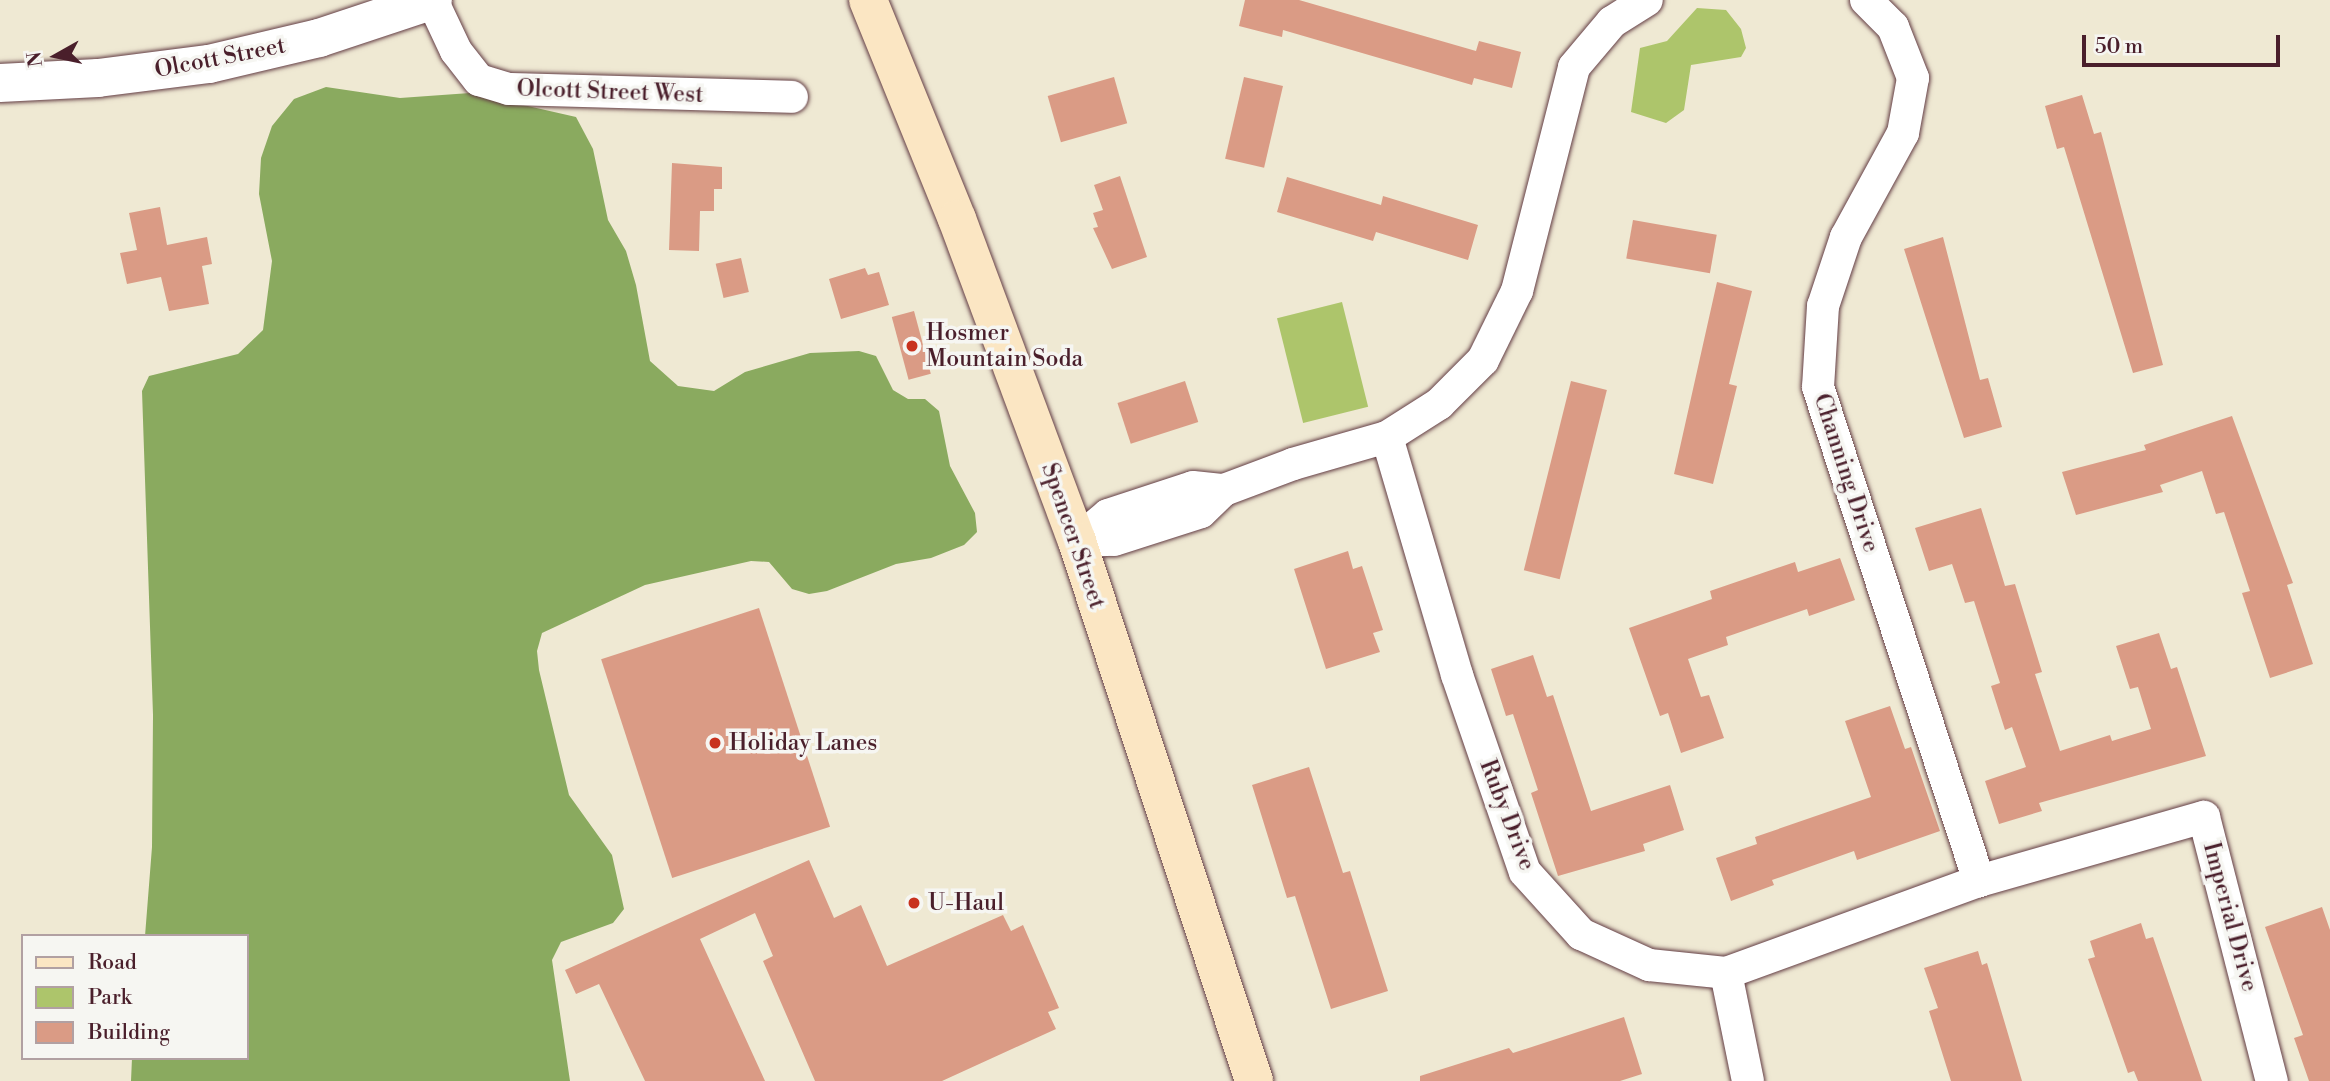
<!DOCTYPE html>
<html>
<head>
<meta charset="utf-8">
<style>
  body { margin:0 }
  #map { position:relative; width:2330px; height:1081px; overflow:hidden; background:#efe9d3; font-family:"Libre Bodoni",serif }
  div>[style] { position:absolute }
  .green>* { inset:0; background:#adc56b; transform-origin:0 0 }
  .forest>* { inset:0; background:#8aaa5f }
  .building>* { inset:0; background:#da9b85; transform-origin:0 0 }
  .roads { filter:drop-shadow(0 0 2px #633d44) drop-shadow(0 0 2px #633d44) }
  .minor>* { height:32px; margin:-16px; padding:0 16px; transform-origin:16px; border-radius:16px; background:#fff }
  .tertiary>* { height:38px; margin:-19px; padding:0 19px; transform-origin:19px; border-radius:19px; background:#fff }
  .secondary>* { height:38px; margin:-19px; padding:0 19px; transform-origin:19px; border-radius:19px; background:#fbe6c3 }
  .dots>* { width:19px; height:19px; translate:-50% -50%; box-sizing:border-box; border:4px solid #f6f6f2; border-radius:50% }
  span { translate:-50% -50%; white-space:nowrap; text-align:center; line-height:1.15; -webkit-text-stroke:7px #f6f6f2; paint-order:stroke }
  .street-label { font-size:23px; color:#4a1f2b }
  .poi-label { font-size:23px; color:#4a1f2b }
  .left { translate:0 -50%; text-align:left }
  .legend { position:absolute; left:21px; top:934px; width:228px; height:126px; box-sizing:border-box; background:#f6f6f2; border:2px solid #b1a0a2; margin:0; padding:9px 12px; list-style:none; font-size:21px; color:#4a1f2b }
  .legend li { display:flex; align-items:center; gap:14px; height:35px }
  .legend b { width:35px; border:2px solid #b1a0a2 }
  .north { position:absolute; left:21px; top:21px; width:70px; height:70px; -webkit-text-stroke:5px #f6f6f2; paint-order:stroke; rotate:261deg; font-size:19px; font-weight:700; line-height:28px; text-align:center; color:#4a1f2b }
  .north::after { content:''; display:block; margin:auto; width:24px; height:32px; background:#4a1f2b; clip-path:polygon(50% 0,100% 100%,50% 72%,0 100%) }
  .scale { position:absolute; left:2082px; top:35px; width:198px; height:32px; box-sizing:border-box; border:4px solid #4a1f2b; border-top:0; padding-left:9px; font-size:21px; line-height:24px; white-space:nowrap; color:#4a1f2b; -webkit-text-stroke:5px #f6f6f2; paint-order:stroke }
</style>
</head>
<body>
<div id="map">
  <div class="green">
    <i style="clip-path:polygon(1697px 8px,1726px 10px,1741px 29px,1746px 48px,1741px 57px,1691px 65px,1684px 110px,1666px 123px,1631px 112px,1640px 48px,1667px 41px)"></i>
    <i style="left:1342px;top:302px;width:108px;height:67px;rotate:76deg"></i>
  </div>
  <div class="forest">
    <i style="clip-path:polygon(326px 87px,400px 98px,470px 93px,576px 117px,593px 149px,608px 220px,626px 251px,636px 285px,650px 361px,678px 386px,714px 391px,745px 372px,810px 353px,859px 351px,876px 356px,893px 390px,908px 399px,925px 399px,939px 411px,950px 466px,975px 513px,977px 532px,964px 545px,931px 558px,896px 564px,827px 591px,809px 594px,792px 589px,769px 562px,751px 561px,645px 585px,542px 633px,537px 651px,539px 670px,569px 795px,612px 855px,624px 909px,613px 923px,561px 942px,552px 960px,570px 1081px,131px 1081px,132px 1058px,247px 1058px,247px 936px,145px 936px,152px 847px,153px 715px,142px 391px,149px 376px,238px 354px,263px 330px,272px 261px,259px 194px,261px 158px,272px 126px,294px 99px)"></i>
  </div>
  <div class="building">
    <i style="clip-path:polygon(1245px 0,1299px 0,1476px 51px,1479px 41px,1521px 52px,1512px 88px,1474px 78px,1472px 85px,1283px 30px,1282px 37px,1239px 26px)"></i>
    <i style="left:1114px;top:77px;width:48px;height:69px;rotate:74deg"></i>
    <i style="left:1244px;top:77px;width:40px;height:84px;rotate:13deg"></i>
    <i style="clip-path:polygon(2082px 95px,2094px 134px,2101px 132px,2163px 365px,2133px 373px,2064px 147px,2057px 149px,2045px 106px)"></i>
    <i style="clip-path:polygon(672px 163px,722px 167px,722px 189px,714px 189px,714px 211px,700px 211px,699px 251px,669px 250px)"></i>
    <i style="clip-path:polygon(1120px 176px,1147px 257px,1112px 269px,1093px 228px,1098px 227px,1093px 213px,1103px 210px,1094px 185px)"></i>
    <i style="clip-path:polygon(1287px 177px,1381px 205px,1383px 196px,1478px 225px,1468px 260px,1376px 232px,1373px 241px,1277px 212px)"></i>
    <i style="clip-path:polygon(160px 207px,167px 245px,207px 237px,212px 264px,202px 266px,209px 304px,169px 311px,161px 277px,127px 284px,120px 253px,137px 250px,129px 213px)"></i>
    <i style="left:1633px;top:220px;width:85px;height:39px;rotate:10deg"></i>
    <i style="clip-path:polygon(1943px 237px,1980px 380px,1988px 378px,2002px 427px,1964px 438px,1904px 249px)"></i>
    <i style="left:741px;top:258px;width:35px;height:26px;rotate:77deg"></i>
    <i style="clip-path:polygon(865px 268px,868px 275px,879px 272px,889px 305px,841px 319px,829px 279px)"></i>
    <i style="clip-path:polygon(1717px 282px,1752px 291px,1729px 384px,1737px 386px,1713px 484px,1674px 474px)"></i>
    <i style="left:914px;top:311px;width:65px;height:23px;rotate:75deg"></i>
    <i style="left:1185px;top:381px;width:43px;height:71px;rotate:72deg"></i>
    <i style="left:1571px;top:381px;width:37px;height:195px;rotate:14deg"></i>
    <i style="clip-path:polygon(2232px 416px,2293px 583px,2287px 585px,2313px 664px,2270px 678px,2242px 593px,2250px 591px,2224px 512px,2216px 514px,2202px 471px,2160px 485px,2163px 492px,2076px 515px,2062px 472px,2146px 450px,2144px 445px)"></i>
    <i style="clip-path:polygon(1981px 508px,2005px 586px,2015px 584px,2042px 672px,2035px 674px,2060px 751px,2110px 735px,2112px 741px,2151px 729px,2138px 687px,2130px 689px,2116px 646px,2159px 633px,2171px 669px,2177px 667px,2206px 756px,2039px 803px,2042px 811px,1999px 824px,1985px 781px,2026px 767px,2012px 727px,2005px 730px,1991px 686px,2000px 683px,1974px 601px,1965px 603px,1952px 564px,1929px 571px,1915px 528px)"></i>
    <i style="clip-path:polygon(1348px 551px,1353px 569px,1362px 566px,1383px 630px,1373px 633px,1380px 652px,1326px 669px,1294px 569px)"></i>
    <i style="clip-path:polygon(1840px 558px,1855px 600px,1809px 616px,1807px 609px,1726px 637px,1728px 645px,1688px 659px,1701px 697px,1709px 695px,1724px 738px,1681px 753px,1668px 713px,1660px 716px,1629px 628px,1712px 599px,1710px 591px,1795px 562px,1798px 572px)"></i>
    <i style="left:759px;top:608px;width:230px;height:166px;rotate:72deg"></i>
    <i style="clip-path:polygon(1533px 655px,1547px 697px,1553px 695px,1591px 811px,1670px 785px,1684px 830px,1643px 844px,1645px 851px,1558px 876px,1531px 793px,1538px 790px,1513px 714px,1506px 716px,1491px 669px)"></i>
    <i style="clip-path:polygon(1890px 706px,1905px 749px,1911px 747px,1940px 831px,1857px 860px,1854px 851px,1772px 880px,1774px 885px,1731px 901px,1716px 858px,1757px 844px,1755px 837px,1871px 797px,1845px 721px)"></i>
    <i style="clip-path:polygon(1309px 767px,1343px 873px,1350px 871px,1388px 991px,1331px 1009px,1295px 896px,1287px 898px,1252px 785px)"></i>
    <i style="clip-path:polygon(809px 860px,834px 918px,861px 905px,887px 966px,1003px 915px,1011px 931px,1023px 925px,1059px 1008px,1048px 1012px,1056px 1029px,942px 1081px,815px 1081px,763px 961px,773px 956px,755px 913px,700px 939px,765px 1081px,645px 1081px,599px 984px,576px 994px,565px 970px)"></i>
    <i style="clip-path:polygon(2322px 907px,2330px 930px,2330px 1081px,2309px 1081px,2294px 1038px,2303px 1035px,2265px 927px)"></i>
    <i style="clip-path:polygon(2141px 923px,2146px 939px,2153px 937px,2202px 1081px,2138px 1081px,2134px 1071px,2128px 1073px,2088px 959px,2095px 957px,2090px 941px)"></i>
    <i style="clip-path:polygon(1978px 951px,1982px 965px,1987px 963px,2022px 1081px,1951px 1081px,1929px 1011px,1938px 1008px,1924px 968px)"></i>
    <i style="clip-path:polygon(1624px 1017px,1642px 1074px,1620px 1081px,1420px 1081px,1420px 1076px,1509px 1048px,1513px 1053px)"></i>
  </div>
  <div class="roads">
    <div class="minor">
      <i style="left:432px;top:0;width:56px;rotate:64.8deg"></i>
      <i style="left:456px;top:51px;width:37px;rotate:52deg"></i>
      <i style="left:479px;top:80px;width:31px;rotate:17deg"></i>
      <i style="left:509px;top:89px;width:283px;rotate:1.6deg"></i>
      <i style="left:1866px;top:0;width:38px;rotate:45deg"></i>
      <i style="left:1893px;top:27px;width:55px;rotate:68.6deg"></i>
      <i style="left:1913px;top:78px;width:56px;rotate:100.3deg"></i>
      <i style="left:1903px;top:133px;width:119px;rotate:118.7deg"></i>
      <i style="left:1846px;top:237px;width:73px;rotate:108.4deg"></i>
      <i style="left:1823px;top:306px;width:81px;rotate:93.5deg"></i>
      <i style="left:1818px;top:387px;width:520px;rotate:71.95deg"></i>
      <i style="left:1387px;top:437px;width:248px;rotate:73.6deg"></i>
      <i style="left:1457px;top:675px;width:208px;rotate:71deg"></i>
      <i style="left:1525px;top:872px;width:84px;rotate:47.9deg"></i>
      <i style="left:1581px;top:934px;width:75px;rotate:24.5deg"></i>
      <i style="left:1649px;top:965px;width:77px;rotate:5.9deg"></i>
      <i style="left:1726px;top:973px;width:269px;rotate:-20deg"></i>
      <i style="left:1979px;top:881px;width:234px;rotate:-15.9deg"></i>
      <i style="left:2204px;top:817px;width:273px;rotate:75.6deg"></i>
      <i style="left:1077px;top:541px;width:37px;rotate:-2deg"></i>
      <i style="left:1114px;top:540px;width:91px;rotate:-17.8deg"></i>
      <i style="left:1201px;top:512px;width:32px;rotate:-44deg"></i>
      <i style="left:1224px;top:490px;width:74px;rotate:-20.6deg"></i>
      <i style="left:1293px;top:464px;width:98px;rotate:-16deg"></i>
      <i style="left:1387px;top:437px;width:62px;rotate:-32.4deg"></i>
      <i style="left:1439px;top:404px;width:62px;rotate:-45deg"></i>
      <i style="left:1483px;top:360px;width:77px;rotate:-63.8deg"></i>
      <i style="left:1517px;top:291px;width:231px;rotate:-75.7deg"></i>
      <i style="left:1574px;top:67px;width:59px;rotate:-49.8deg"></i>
      <i style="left:1612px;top:22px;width:41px;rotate:-32.2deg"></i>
      <i style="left:1077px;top:541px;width:40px;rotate:-40deg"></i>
      <i style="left:1108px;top:515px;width:89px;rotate:-18.2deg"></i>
      <i style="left:1193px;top:487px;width:31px;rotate:6deg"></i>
      <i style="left:1726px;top:973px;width:110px;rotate:78.5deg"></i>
    </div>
    <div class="tertiary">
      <i style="left:0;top:83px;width:98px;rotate:-2.9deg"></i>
      <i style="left:98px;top:78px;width:112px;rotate:-7.2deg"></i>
      <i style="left:209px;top:64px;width:113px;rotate:-13.3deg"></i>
      <i style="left:319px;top:38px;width:120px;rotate:-18.4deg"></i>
    </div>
    <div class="secondary">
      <i style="left:868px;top:0;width:236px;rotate:67.9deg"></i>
      <i style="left:957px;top:219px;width:344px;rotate:69.6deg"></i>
      <i style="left:1077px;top:541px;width:568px;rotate:71.85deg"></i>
    </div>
  </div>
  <div class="dots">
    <i style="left:912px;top:346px;background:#c8321e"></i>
    <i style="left:715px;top:743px;background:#c8321e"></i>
    <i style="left:914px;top:903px;background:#c8321e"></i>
  </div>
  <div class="street-label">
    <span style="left:220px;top:58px;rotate:-11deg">Olcott Street</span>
    <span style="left:610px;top:92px;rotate:2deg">Olcott Street West</span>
    <span style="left:1846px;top:473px;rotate:72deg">Channing Drive</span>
    <span style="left:1073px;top:536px;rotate:71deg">Spencer Street</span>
    <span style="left:1507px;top:815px;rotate:69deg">Ruby Drive</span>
    <span style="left:2230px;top:917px;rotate:75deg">Imperial Drive</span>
  </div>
  <div class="poi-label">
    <span class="left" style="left:926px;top:346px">Hosmer<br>Mountain Soda</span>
    <span class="left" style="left:729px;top:743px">Holiday Lanes</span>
    <span class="left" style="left:928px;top:903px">U-Haul</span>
  </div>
  <ul class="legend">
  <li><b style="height:9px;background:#fbe6c3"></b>Road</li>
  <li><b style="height:19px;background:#adc56b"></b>Park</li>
  <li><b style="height:19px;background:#da9b85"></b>Building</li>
  </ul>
  <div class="north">N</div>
  <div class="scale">50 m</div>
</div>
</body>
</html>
